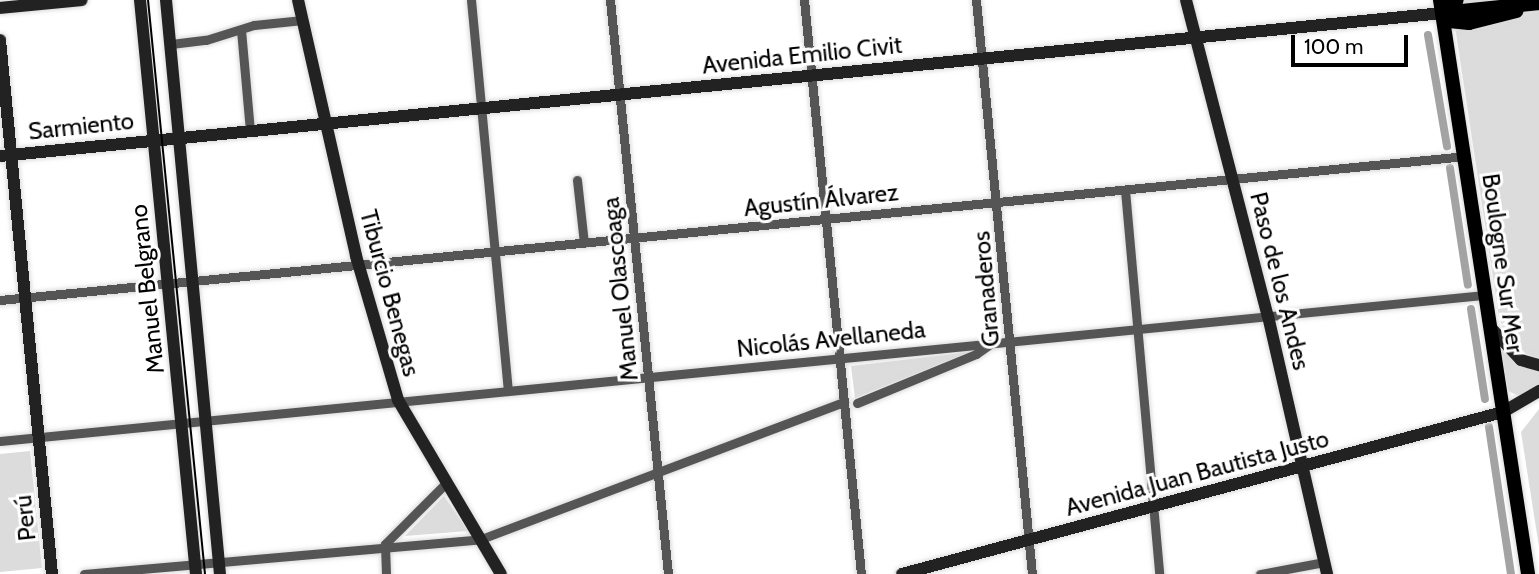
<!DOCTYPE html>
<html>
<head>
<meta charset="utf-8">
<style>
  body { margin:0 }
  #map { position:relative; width:1539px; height:574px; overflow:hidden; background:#fff; font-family:Cabin,sans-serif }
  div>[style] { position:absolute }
  .green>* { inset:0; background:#dcdcdc }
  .canal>* { height:8px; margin:-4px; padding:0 4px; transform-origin:4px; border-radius:4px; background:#a3a3a3 }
  .roads { filter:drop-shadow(0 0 2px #dbdbdb) drop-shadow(0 0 2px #dbdbdb) }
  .street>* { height:9px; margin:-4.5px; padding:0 4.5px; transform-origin:4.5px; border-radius:4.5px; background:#555 }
  .secondary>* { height:12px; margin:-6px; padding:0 6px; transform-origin:6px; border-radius:6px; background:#222 }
  .primary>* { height:14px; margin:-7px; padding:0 7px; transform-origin:7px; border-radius:7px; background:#000 }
  .tram>* { height:2px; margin:-1px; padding:0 1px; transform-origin:1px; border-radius:1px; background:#000 }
  span { translate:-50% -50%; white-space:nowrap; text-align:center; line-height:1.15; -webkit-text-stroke:6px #fff; paint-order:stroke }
  .street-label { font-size:24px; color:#000 }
  .scale { position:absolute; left:1291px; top:35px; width:117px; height:32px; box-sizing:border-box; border:4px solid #000; border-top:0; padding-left:9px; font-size:21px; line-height:24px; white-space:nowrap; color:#000; -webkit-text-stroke:5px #fff; paint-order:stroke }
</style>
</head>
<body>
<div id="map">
  <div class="green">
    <i style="clip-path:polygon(1451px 0,1539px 0,1539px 359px,1519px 351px,1506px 337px,1499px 317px)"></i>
    <i style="clip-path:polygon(1501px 351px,1539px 369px,1539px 387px,1519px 396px,1508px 391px)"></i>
    <i style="clip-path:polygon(970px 352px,855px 398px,851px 366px)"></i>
    <i style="clip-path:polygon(1539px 409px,1539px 547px,1521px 432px)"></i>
    <i style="clip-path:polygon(30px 451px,42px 568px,0 572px,0 454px)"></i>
    <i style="clip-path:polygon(444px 496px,468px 531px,405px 536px)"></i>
  </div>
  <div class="canal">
    <i style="left:1428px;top:35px;width:113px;rotate:80.3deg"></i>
    <i style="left:1450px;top:168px;width:118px;rotate:81.3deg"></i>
    <i style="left:1471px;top:309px;width:91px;rotate:81.2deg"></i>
    <i style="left:1489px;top:427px;width:149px;rotate:81.5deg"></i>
  </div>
  <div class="roads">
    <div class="street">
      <i style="left:471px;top:0;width:391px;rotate:84.6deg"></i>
      <i style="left:610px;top:0;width:577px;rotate:84.23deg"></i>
      <i style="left:804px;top:0;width:577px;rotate:84.33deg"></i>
      <i style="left:976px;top:0;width:577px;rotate:84.43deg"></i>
      <i style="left:241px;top:30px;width:101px;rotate:84.9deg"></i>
      <i style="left:171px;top:44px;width:35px;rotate:-7deg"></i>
      <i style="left:206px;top:40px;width:50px;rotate:-17.4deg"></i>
      <i style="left:254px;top:25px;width:49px;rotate:-5.8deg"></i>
      <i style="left:577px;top:180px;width:63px;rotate:83.7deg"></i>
      <i style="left:1125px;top:190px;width:386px;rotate:84.9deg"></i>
      <i style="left:0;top:300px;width:1472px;rotate:-5.61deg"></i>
      <i style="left:857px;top:403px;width:129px;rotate:-22.4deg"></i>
      <i style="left:976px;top:354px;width:19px;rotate:-35deg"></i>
      <i style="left:0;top:441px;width:1492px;rotate:-5.62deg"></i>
      <i style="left:84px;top:574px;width:399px;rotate:-5deg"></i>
      <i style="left:481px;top:539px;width:388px;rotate:-20.7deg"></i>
      <i style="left:386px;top:574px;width:30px;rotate:-92deg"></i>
      <i style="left:385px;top:544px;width:86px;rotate:-45deg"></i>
      <i style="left:1260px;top:574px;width:65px;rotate:-10.6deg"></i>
    </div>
    <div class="secondary">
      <i style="left:140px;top:0;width:577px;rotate:84.43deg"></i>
      <i style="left:166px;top:0;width:577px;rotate:84.63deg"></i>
      <i style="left:298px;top:0;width:262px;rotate:77.2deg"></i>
      <i style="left:356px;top:256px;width:150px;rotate:73.7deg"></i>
      <i style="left:398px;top:400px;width:202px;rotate:59.4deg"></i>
      <i style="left:1186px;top:0;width:326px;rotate:75.5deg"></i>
      <i style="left:1268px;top:316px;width:265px;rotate:77.1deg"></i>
      <i style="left:0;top:8px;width:82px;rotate:-5.6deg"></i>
      <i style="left:0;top:40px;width:537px;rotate:84.44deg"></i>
      <i style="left:0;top:156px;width:1449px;rotate:-5.66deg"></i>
      <i style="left:1492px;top:329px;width:42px;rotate:46.9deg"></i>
      <i style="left:1521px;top:360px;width:19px;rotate:16deg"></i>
      <i style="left:902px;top:574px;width:622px;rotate:-15.09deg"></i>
      <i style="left:1503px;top:412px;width:42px;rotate:-30.3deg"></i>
    </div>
    <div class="primary">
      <i style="left:1440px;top:0;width:581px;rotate:81.28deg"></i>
      <i style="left:1442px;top:13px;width:98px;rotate:-5.9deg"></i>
      <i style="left:1442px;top:13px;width:11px;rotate:49deg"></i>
      <i style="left:1449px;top:21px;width:20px;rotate:6deg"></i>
      <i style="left:1469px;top:23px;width:49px;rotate:-14.3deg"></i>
      <i style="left:1442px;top:13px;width:11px;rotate:-68deg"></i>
      <i style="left:1446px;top:3px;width:11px;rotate:-15deg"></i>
    </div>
  </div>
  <div class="tram">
    <i style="left:148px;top:0;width:577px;rotate:84.33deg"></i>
  </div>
  <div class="street-label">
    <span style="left:802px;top:55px;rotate:-6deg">Avenida Emilio Civit</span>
    <span style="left:81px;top:126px;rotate:-6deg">Sarmiento</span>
    <span style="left:821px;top:200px;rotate:-6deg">Agustín Álvarez</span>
    <span style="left:1503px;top:263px;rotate:82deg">Boulogne Sur Mer</span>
    <span style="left:1280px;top:281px;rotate:76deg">Paso de los Andes</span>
    <span style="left:147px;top:289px;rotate:-96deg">Manuel Belgrano</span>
    <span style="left:620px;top:289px;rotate:-96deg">Manuel Olascoaga</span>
    <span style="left:986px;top:289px;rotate:-95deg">Granaderos</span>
    <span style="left:390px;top:293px;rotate:75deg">Tiburcio Benegas</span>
    <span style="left:831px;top:339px;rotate:-6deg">Nicolás Avellaneda</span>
    <span style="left:1197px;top:473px;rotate:-15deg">Avenida Juan Bautista Justo</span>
    <span style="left:25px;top:518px;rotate:-96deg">Perú</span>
  </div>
  <div class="scale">100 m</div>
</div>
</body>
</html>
